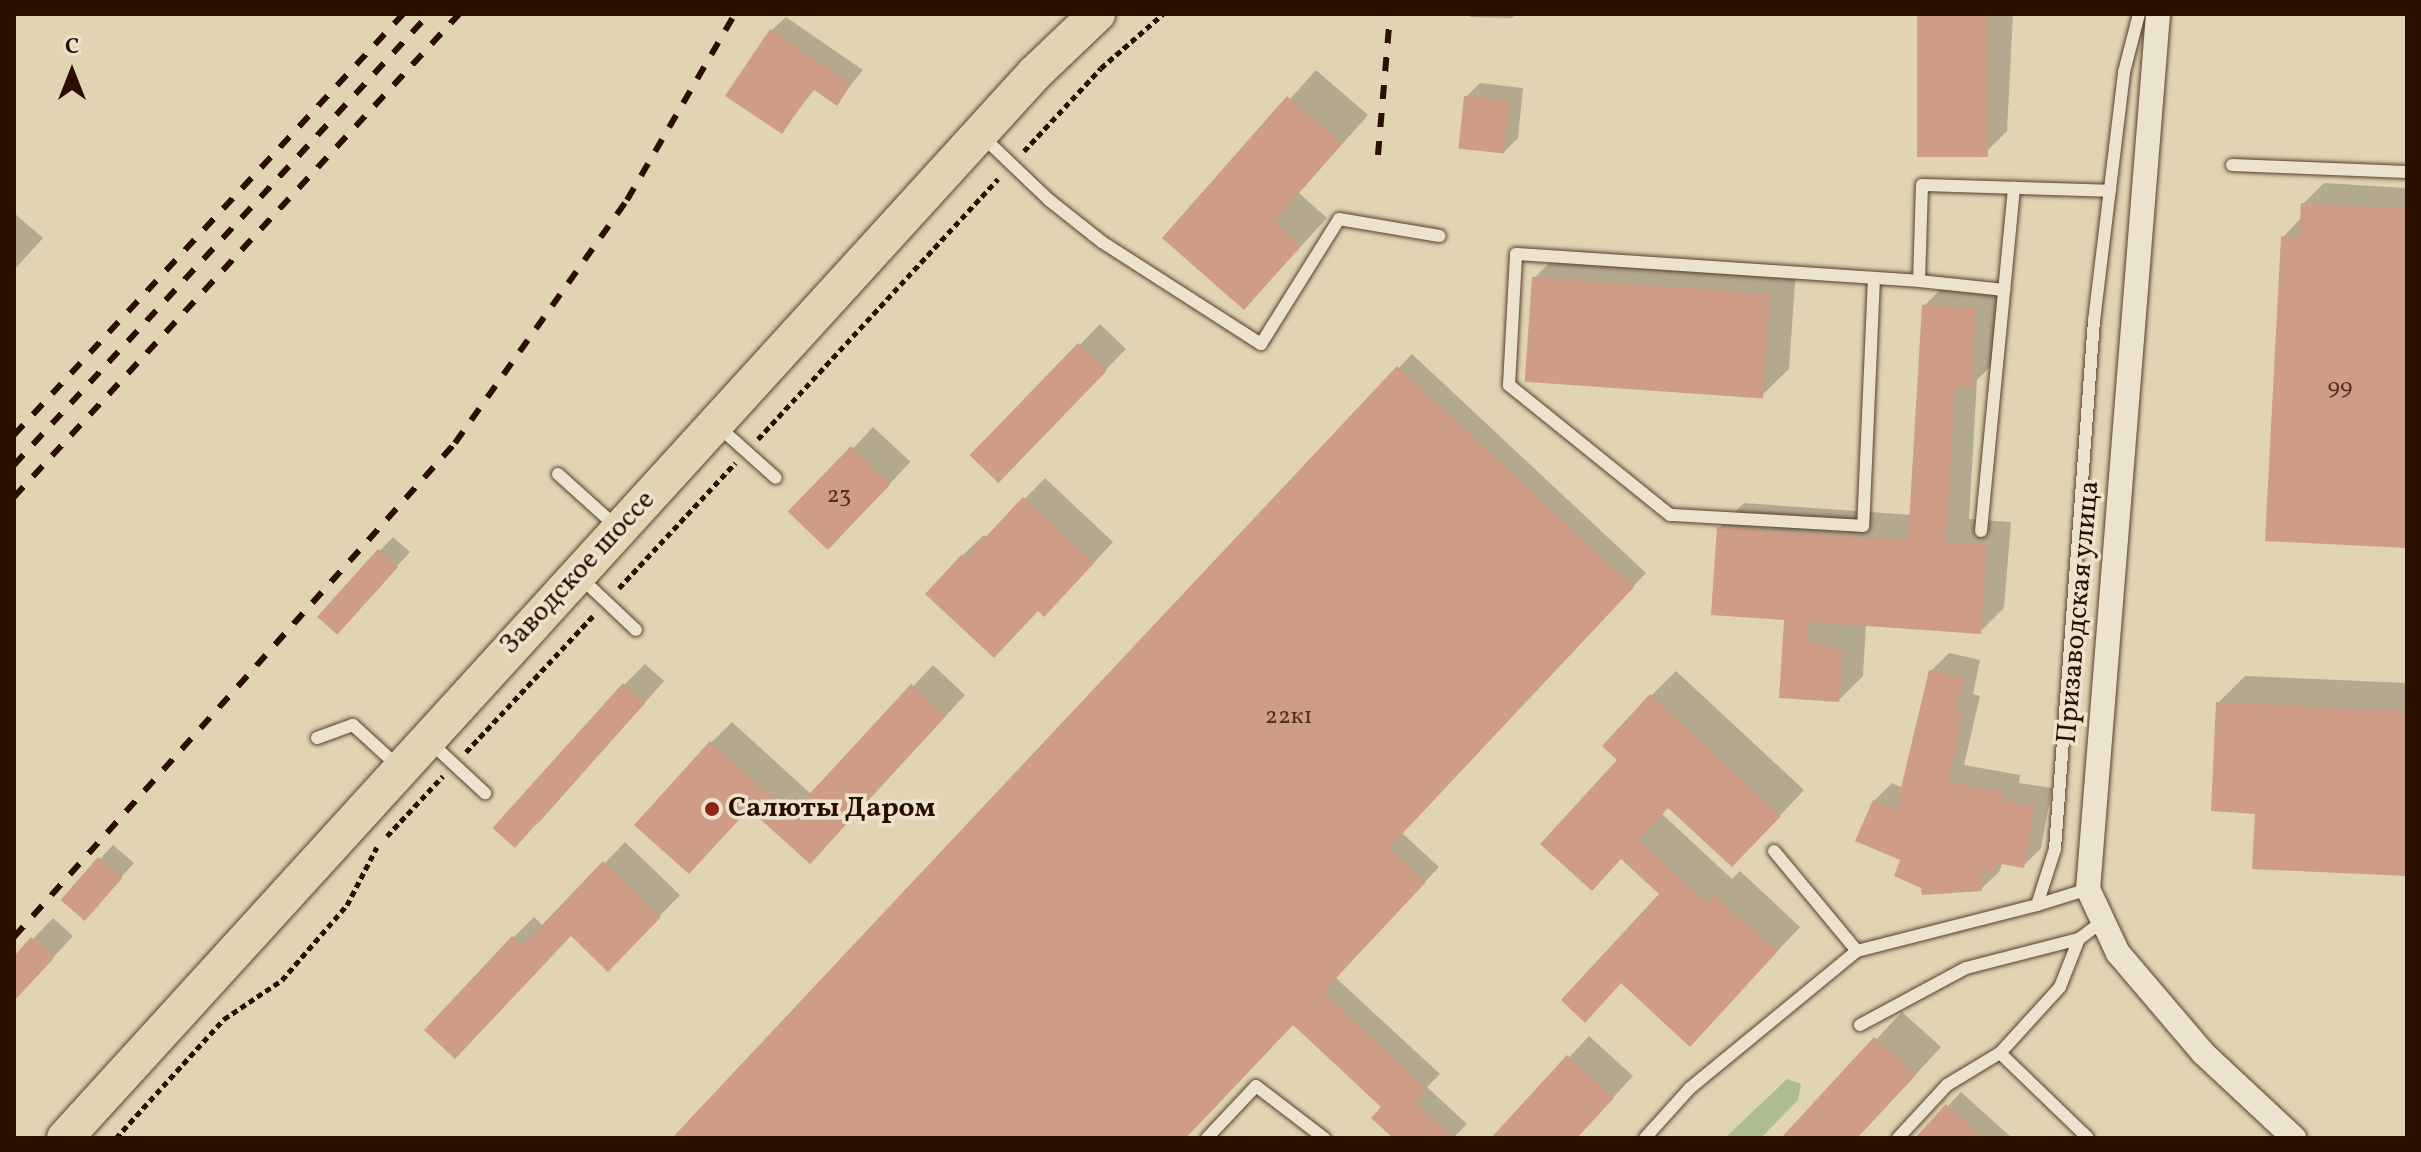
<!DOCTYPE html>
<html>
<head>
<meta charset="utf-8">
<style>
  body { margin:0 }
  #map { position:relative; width:2421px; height:1152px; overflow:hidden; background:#e0d4b3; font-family:Vollkorn,serif }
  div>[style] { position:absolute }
  .green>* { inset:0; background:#aebd8f }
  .shadow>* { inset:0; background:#0003; transform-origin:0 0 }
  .building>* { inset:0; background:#cf9d86; transform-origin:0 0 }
  .path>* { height:5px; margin-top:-2.5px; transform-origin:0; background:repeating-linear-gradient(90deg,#2a0e00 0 6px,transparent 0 10px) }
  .roads { filter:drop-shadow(0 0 2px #58402d) drop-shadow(0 0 2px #58402d) }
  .service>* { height:12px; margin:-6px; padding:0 6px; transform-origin:6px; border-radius:6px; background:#ebe3ce }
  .minor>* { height:24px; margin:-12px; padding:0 12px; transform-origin:12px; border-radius:12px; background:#ebe3ce }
  .primary>* { height:36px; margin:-18px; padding:0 18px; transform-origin:18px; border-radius:18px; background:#e0d4b3 }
  .rail>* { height:6px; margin-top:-3px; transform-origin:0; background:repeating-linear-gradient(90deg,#2a0e00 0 14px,transparent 0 28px) }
  .dots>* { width:22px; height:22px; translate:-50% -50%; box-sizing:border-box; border:4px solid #ebe3ce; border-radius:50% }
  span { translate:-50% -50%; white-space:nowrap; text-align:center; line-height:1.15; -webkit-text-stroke:7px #ebe3ce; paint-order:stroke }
  .number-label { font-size:24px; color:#533222 }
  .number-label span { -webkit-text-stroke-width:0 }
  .street-label { font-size:28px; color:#2a0e00 }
  .poi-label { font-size:28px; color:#2a0e00; font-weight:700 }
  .left { translate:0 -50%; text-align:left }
  .frame { position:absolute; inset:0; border:16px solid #2a0e00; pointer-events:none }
  .north { position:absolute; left:32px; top:32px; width:80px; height:80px; -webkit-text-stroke:6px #ebe3ce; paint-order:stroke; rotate:0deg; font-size:22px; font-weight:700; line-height:32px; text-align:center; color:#2a0e00 }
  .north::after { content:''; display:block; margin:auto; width:28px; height:36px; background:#2a0e00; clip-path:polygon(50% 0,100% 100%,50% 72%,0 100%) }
</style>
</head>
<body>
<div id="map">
  <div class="green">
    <i style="clip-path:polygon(1787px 1079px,1801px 1084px,1798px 1100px,1761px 1138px,1725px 1138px)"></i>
  </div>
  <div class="shadow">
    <i style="clip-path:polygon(1470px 14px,1516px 14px,1512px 18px,1470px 17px)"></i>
    <i style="clip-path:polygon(1919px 14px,2013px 14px,2007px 131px,1980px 158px)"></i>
    <i style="clip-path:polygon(786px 17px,863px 70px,836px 103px,815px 89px,781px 131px,772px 30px)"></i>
    <i style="clip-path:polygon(1316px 70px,1368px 115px,1299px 193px,1327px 218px,1244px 308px,1165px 238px)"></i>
    <i style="clip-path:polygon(1480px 83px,1523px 88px,1518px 138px,1504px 152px,1466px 97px)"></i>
    <i style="clip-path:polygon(2324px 183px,2407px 188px,2407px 546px,2283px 237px,2302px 217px,2303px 204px)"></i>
    <i style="clip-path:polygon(14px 213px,43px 238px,14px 270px)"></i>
    <i style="clip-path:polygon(1561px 251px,1796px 268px,1789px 369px,1761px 396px,1534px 278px)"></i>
    <i style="clip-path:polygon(1948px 282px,2000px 284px,1995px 362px,1977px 380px,1969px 519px,2011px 522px,2004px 608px,1980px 632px,1866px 624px,1863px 676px,1839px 700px,1786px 619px,1719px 528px,1744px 503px,1912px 515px,1924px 306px)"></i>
    <i style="left:1100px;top:324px;width:36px;height:182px;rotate:44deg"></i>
    <i style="clip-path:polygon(1412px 354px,1646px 573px,1402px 833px,1439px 867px,1335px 977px,1440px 1074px,1427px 1087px,1467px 1124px,1453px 1138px,1396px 1138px,1384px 1107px,1293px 1022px,1184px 1138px,675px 1138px)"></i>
    <i style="left:873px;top:427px;width:51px;height:118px;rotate:43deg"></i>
    <i style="clip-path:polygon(1045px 478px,1113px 542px,1065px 594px,1039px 609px,1015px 635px,963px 555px,984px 535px,987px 538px)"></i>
    <i style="clip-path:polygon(393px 537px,410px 552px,350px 618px,319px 615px)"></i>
    <i style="clip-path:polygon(1949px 653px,1980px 660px,1973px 694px,1980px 696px,1964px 765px,2020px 775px,2019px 783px,2052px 788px,2041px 848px,2023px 866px,2003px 862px,1999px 872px,1981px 889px,1923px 886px,1903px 859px,1874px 801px,1892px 783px,1903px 788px,1931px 671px)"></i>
    <i style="clip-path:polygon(645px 664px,664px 681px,536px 826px,624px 685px)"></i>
    <i style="clip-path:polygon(933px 665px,965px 695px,830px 841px,750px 807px,711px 743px,732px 722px,812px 795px)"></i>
    <i style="clip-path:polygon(1676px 671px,1804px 790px,1757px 840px,1670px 806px,1662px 814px,1732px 879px,1740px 871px,1800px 927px,1714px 1019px,1622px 982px,1662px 894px,1622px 857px,1620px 760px,1651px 696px)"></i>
    <i style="clip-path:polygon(2245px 676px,2407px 683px,2407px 874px,2257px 812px,2218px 703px)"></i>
    <i style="clip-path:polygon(625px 842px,680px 895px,608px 969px,571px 934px,476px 1036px,513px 938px,534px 917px,544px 927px)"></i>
    <i style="clip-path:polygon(113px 845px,134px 863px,97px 904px,100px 859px)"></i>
    <i style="clip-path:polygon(53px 918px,73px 936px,14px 1000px,14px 959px)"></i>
    <i style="clip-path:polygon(1902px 1012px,1941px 1047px,1857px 1138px,1784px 1138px)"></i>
    <i style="clip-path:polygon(1589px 1036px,1633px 1076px,1576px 1138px,1494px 1138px)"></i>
    <i style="clip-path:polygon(1961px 1092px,2012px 1138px,1918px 1138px)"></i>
  </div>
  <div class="building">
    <i style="left:1917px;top:14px;width:71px;height:143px"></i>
    <i style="clip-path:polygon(770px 29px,851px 84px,837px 106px,813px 89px,782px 134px,725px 96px)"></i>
    <i style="clip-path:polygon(1287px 96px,1342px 143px,1274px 222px,1301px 246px,1244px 310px,1162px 238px)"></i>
    <i style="left:1464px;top:96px;width:46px;height:53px;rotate:6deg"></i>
    <i style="clip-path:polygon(2301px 203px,2407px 209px,2407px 548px,2265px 541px,2281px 236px,2299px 237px)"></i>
    <i style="left:1532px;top:277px;width:239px;height:105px;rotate:4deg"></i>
    <i style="clip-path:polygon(1922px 305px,1976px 308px,1972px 388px,1955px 387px,1946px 542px,1987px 545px,1981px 634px,1809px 622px,1806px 641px,1843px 650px,1839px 702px,1779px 698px,1784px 620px,1711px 615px,1717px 527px,1908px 540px)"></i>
    <i style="left:1078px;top:343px;width:40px;height:156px;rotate:44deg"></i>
    <i style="clip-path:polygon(1397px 366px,1634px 587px,1389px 848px,1426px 882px,1323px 992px,1427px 1089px,1415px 1102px,1454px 1138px,1393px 1138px,1371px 1118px,1381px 1107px,1293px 1025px,1186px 1138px,672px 1138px)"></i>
    <i style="left:851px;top:446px;width:55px;height:91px;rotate:44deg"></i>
    <i style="clip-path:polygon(1023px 497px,1094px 563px,1044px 617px,1038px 611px,994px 658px,925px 594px,962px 554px,966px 558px)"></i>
    <i style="left:378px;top:549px;width:27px;height:91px;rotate:42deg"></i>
    <i style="clip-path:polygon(1929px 670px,1964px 678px,1956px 711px,1964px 713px,1948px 782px,2003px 792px,2002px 800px,2035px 806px,2024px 868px,1996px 863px,1996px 872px,1981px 872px,1982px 891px,1922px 895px,1921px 888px,1894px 876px,1900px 860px,1855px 841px,1873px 800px,1896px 809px)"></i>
    <i style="left:623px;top:683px;width:30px;height:195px;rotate:42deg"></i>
    <i style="clip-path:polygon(911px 684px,946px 716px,810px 864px,749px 809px,689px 874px,634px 825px,710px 741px,791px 814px)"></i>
    <i style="clip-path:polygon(1650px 694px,1781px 816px,1732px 867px,1668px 808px,1639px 840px,1706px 902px,1714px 894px,1777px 952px,1690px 1047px,1621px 983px,1585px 1023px,1561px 1000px,1659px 894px,1621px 859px,1592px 891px,1540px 844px,1617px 760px,1602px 746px)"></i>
    <i style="clip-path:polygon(2216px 702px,2407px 711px,2407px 876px,2252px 869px,2255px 814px,2211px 811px)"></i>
    <i style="left:98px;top:857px;width:32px;height:57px;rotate:41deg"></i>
    <i style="clip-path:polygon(603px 861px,661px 917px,608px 972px,571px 936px,455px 1059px,424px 1030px,512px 936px,522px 946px)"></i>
    <i style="clip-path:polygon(31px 937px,54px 958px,14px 1001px,14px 956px)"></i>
    <i style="clip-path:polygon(1874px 1037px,1916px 1075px,1857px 1138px,1781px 1138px)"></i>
    <i style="clip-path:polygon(1567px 1055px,1614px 1098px,1577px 1138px,1491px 1138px)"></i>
    <i style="clip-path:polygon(1946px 1104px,1984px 1138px,1915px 1138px)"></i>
  </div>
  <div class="path">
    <i style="left:1024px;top:151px;width:113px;rotate:-47.1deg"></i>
    <i style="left:1101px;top:68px;width:82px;rotate:-41.1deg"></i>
    <i style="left:758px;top:439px;width:354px;rotate:-47.3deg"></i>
    <i style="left:619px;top:588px;width:171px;rotate:-47.1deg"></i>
    <i style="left:466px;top:752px;width:186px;rotate:-47deg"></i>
    <i style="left:387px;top:836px;width:82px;rotate:-47deg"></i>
    <i style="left:116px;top:1138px;width:161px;rotate:-47.8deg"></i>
    <i style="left:224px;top:1019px;width:70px;rotate:-33.9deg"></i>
    <i style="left:282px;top:980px;width:99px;rotate:-49.1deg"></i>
    <i style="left:347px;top:905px;width:65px;rotate:-62.7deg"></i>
  </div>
  <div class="roads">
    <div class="service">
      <i style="left:982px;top:136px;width:93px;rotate:43.7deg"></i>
      <i style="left:1049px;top:200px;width:68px;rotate:38.4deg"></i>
      <i style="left:1102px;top:242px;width:189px;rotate:32.7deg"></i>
      <i style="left:1261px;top:344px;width:147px;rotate:-58deg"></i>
      <i style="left:1339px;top:219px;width:102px;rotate:9.6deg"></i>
      <i style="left:2232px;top:165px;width:175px;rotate:2.3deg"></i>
      <i style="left:1874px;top:278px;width:248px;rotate:92.5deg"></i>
      <i style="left:1863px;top:526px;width:193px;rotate:-176.7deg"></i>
      <i style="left:1670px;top:515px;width:207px;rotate:-141.1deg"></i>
      <i style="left:1509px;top:385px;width:131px;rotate:-86.9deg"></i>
      <i style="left:1516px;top:254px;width:404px;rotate:3.8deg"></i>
      <i style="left:1919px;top:281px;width:96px;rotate:-88.2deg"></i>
      <i style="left:1922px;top:185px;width:188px;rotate:1.8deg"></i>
      <i style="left:1919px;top:281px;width:86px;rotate:6deg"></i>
      <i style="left:719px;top:427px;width:76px;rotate:41.8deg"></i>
      <i style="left:558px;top:474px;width:81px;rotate:42deg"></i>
      <i style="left:1981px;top:531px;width:345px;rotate:-84.5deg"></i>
      <i style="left:580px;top:577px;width:77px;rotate:43.4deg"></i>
      <i style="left:317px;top:738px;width:38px;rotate:-20deg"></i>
      <i style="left:353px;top:725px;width:62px;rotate:42.4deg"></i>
      <i style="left:431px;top:743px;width:74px;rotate:42.8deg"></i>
      <i style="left:1774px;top:851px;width:130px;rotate:50.3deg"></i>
      <i style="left:2037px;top:905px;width:59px;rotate:-72.2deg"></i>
      <i style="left:2055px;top:849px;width:529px;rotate:-85.78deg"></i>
      <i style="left:2094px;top:321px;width:251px;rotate:-83.1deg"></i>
      <i style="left:2124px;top:72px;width:60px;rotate:-75.5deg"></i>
      <i style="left:1860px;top:1025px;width:120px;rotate:-28.3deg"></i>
      <i style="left:1966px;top:968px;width:117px;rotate:-14.4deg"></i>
      <i style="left:2079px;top:939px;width:30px;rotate:-37deg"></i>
      <i style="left:2000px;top:1053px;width:122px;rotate:44deg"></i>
      <i style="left:1207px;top:1138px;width:71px;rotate:-46.7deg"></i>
      <i style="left:1256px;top:1086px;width:86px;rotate:37.4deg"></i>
      <i style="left:1645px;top:1138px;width:67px;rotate:-48deg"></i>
      <i style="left:1690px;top:1088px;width:216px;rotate:-39.4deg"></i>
      <i style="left:1857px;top:951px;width:186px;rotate:-14.3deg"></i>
      <i style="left:2037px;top:905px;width:53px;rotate:-17.4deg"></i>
      <i style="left:1898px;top:1138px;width:72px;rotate:-47.2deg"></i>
      <i style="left:1947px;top:1085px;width:62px;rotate:-31.1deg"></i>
      <i style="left:2000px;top:1053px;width:89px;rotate:-47.7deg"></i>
      <i style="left:2060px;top:987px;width:52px;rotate:-68.4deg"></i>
    </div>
    <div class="minor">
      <i style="left:2158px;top:14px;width:878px;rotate:94.57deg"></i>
      <i style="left:2088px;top:889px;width:71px;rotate:64.9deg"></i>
      <i style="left:2118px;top:953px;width:131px;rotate:49.6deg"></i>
      <i style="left:2203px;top:1053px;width:125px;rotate:43deg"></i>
    </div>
    <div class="primary">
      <i style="left:65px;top:1138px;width:1441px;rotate:-47.67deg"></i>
      <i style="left:1035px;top:73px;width:86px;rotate:-43.6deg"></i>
    </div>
  </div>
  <div class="rail">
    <i style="left:1378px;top:155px;width:142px;rotate:-85.1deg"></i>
    <i style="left:14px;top:435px;width:573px;rotate:-47.26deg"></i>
    <i style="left:14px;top:465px;width:613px;rotate:-47.38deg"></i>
    <i style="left:14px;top:497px;width:657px;rotate:-47.34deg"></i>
    <i style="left:14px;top:937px;width:662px;rotate:-48.24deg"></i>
    <i style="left:455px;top:443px;width:298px;rotate:-54.7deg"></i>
    <i style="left:627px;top:200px;width:215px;rotate:-59.9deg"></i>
  </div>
  <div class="dots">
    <i style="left:712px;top:809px;background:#8f2418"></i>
  </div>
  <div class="number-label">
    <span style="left:2340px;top:389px">99</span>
    <span style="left:839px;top:497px">23</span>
    <span style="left:1289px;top:718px">22к1</span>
  </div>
  <div class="street-label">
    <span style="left:578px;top:573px;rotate:-47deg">Заводское шоссе</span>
    <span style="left:2079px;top:612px;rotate:-85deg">Призаводская улица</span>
  </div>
  <div class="poi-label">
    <span class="left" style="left:728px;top:809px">Салюты Даром</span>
  </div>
  <div class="frame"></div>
  <div class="north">С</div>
</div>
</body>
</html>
